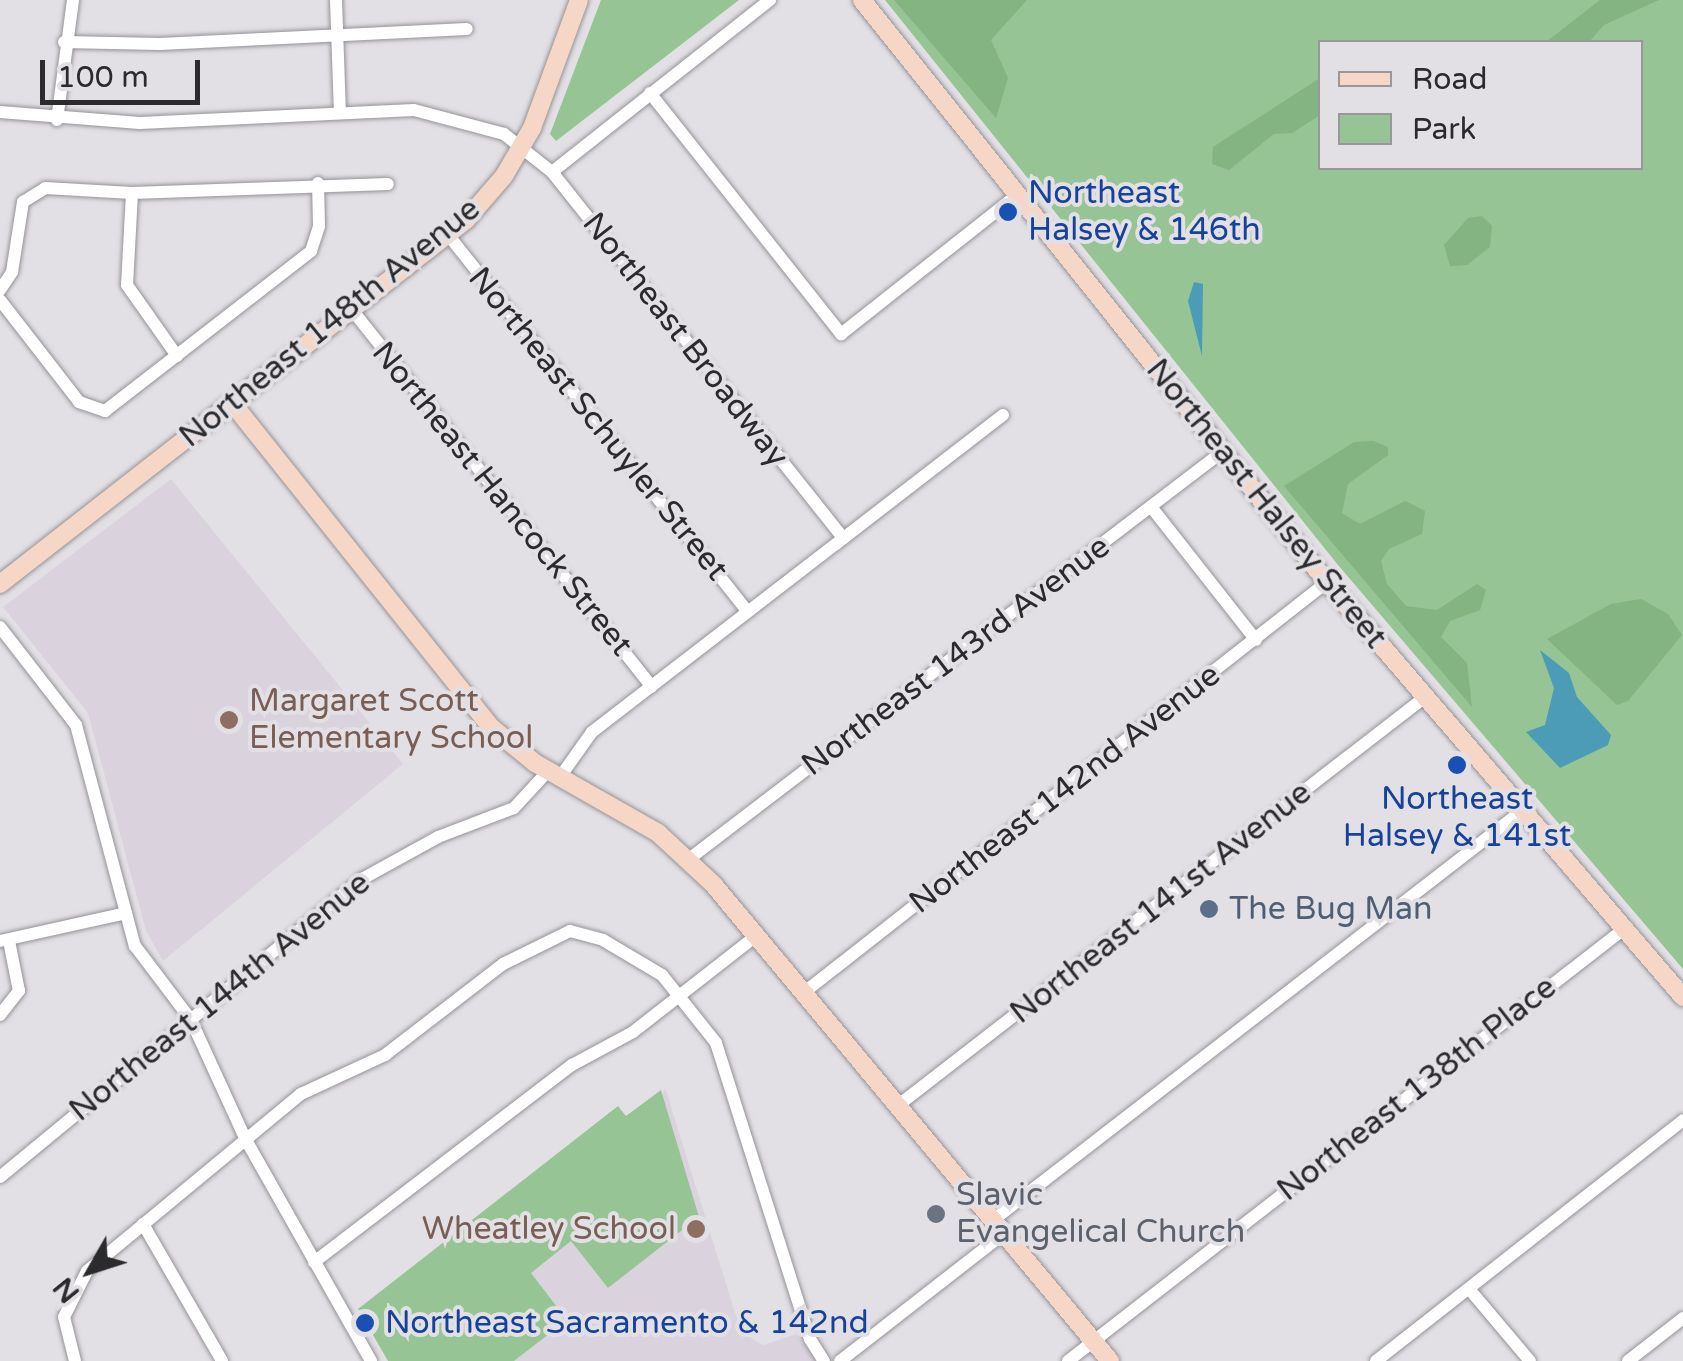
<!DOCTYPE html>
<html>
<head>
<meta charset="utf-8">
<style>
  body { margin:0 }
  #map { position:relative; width:1683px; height:1361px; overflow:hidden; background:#e3e0e5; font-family:"Varela Round",sans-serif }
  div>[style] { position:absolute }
  .built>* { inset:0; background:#dad3de }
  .green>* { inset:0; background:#96c494 }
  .forest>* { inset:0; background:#83b482 }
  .water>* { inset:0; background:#4c9cb8 }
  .roads { filter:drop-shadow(0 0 2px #969398) drop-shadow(0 0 2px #969398) }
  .street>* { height:12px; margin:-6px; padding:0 6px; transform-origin:6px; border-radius:6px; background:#fff }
  .secondary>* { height:18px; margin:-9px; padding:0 9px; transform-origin:9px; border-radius:9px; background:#f6d6c6 }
  .dots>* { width:28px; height:28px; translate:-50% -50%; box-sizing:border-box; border:5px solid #e3e0e5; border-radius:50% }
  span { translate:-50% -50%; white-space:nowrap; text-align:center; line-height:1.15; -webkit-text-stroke:8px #e3e0e5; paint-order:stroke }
  .transit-label { font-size:32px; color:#164399 }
  .left { translate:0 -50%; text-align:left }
  .street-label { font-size:32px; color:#2b2a2c }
  .education-label { font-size:32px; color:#785e54 }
  .right { translate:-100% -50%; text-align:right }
  .service-label { font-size:32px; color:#4e5e75 }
  .worship-label { font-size:32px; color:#5b616d }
  .legend { position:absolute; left:1318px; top:40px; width:325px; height:130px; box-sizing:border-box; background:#e3e0e5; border:2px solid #99979b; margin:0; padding:12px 18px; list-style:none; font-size:30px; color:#2b2a2c }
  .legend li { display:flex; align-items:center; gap:20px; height:50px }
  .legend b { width:50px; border:2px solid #99979b }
  .north { position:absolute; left:40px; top:1221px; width:100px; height:100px; -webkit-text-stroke:8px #e3e0e5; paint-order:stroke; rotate:231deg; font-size:28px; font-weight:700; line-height:40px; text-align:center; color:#2b2a2c }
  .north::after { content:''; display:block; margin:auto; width:35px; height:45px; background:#2b2a2c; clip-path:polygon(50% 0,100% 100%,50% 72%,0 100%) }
  .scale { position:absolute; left:40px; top:60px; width:160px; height:45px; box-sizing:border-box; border:5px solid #2b2a2c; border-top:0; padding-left:12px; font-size:30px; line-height:35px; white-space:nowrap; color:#2b2a2c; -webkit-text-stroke:8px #e3e0e5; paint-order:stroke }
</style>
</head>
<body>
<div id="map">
  <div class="built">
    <i style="clip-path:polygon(171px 479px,403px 764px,163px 961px,146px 931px,88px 713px,3px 607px)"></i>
    <i style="clip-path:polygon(665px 1087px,741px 1332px,763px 1345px,796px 1334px,817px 1361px,514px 1361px,566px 1320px,530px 1273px,571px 1241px,608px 1287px)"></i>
  </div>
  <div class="green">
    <i style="clip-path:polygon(601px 0,739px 0,556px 141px,550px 134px)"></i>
    <i style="clip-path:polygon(evenodd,885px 0,1683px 0,1683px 969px,1338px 565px,885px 0,1320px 42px,1640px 42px,1640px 168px,1320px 168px,1320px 42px)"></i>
    <i style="clip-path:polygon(661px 1090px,699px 1217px,608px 1288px,571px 1241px,531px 1273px,567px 1320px,514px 1361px,388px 1361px,358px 1309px,618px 1106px,626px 1116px)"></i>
  </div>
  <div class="forest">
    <i style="clip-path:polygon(894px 0,1027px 0,991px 40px,1008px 78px,996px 118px)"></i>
    <i style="clip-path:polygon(1600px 0,1659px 0,1604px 25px,1589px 42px,1546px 42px)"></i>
    <i style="clip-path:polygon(1320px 78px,1320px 115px,1292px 133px,1274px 134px,1229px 170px,1212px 164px,1213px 147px)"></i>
    <i style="clip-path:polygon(1482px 216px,1492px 226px,1490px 247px,1467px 265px,1450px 266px,1444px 245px,1468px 218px)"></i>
    <i style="clip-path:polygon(1373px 441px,1388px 447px,1388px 455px,1348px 484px,1342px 513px,1360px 524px,1405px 501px,1425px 511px,1422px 534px,1389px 549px,1381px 561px,1387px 584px,1406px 606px,1437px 610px,1477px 584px,1486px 590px,1480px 610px,1450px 621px,1441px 637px,1467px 663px,1472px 707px,1284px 486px,1354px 442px)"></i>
    <i style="clip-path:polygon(1641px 599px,1668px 614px,1682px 635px,1628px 701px,1617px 705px,1547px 639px,1611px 604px)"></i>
  </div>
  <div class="water">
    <i style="clip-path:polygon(1194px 282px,1203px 284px,1202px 356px,1188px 301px)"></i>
    <i style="clip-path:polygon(1540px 650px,1569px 673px,1577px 697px,1611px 735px,1608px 745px,1560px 768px,1526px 732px,1545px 725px,1554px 688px)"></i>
  </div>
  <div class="roads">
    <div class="street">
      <i style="left:336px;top:0;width:113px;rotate:88deg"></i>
      <i style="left:64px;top:42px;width:96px;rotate:1.2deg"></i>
      <i style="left:160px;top:44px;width:307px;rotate:-2.8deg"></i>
      <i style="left:650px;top:93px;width:308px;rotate:51.6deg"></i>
      <i style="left:841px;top:334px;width:224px;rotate:-38.3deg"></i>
      <i style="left:0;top:112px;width:140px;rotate:4.5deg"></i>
      <i style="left:140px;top:123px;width:274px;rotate:-2.7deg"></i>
      <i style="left:414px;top:110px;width:93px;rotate:14.9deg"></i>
      <i style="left:504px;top:134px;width:61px;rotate:38.4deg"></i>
      <i style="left:552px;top:172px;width:468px;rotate:51.5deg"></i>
      <i style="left:57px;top:120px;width:121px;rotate:-82.4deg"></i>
      <i style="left:552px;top:172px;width:278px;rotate:-38.3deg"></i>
      <i style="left:132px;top:193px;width:92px;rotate:93.1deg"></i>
      <i style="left:127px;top:285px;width:87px;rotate:54.8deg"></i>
      <i style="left:449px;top:236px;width:480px;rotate:51.5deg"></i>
      <i style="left:0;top:290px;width:22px;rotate:-56deg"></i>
      <i style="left:12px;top:272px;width:71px;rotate:-81.1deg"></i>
      <i style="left:23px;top:202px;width:26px;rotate:-32deg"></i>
      <i style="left:45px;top:188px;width:87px;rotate:3.3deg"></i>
      <i style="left:132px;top:193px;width:256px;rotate:-2deg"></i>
      <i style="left:0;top:300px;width:129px;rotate:52.2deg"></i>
      <i style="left:79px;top:402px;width:28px;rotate:19deg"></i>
      <i style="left:105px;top:411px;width:261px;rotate:-37.8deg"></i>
      <i style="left:311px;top:251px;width:26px;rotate:-72deg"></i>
      <i style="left:319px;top:226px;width:43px;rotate:-91.3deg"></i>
      <i style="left:353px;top:311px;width:480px;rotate:51.5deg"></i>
      <i style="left:1152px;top:508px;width:168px;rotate:51.8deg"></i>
      <i style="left:0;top:627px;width:124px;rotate:52.2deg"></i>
      <i style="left:76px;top:725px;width:229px;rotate:75.1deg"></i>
      <i style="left:135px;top:946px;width:93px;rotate:52.9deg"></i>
      <i style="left:191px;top:1020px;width:132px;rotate:65.4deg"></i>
      <i style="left:246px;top:1140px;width:254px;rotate:60.5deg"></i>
      <i style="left:560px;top:777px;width:55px;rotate:-54.6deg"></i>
      <i style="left:592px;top:732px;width:519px;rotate:-37.64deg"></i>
      <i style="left:689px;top:859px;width:671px;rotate:-37.37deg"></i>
      <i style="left:0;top:941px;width:129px;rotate:-12.5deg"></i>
      <i style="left:802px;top:994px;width:667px;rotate:-38.12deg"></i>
      <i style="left:0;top:1015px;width:31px;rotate:-52deg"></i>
      <i style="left:19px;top:991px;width:51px;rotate:-101.3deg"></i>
      <i style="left:896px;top:1107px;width:669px;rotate:-37.78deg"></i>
      <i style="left:0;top:1177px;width:469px;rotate:-39.5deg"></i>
      <i style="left:362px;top:879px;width:87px;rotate:-28.9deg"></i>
      <i style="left:438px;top:837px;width:81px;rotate:-20.9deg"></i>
      <i style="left:514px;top:808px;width:50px;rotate:-47.4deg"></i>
      <i style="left:992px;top:1221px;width:671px;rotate:-37.74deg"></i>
      <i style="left:143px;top:1224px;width:158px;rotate:60deg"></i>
      <i style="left:314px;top:1262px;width:325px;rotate:-37.4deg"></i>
      <i style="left:572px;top:1065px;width:69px;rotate:-28.4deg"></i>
      <i style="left:633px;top:1032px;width:156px;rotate:-38deg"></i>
      <i style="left:1470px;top:1290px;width:93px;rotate:49.8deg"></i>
      <i style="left:75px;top:1361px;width:45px;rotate:-104deg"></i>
      <i style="left:64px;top:1317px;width:51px;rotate:-63.4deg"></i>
      <i style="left:87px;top:1271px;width:278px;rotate:-39.6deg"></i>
      <i style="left:301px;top:1094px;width:93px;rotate:-24.9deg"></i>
      <i style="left:385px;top:1055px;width:149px;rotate:-37.6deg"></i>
      <i style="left:503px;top:964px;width:75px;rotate:-26.2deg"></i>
      <i style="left:570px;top:931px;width:34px;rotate:15deg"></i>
      <i style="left:603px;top:940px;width:69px;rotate:30.7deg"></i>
      <i style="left:662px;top:975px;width:87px;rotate:51.5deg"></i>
      <i style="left:716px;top:1043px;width:311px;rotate:72.4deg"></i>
      <i style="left:810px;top:1339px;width:26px;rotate:58deg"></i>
      <i style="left:840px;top:1361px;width:207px;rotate:-37.9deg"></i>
      <i style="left:1068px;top:1361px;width:704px;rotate:-37.85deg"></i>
      <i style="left:1376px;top:1361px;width:390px;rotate:-38.1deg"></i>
      <i style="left:1628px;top:1361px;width:70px;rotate:-38deg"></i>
    </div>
    <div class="secondary">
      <i style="left:862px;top:0;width:745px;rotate:51.38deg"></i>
      <i style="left:1327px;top:582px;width:547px;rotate:49.38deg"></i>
      <i style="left:233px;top:404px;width:415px;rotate:51.4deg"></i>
      <i style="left:492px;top:728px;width:55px;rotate:39.1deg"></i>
      <i style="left:535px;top:763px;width:142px;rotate:29.6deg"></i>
      <i style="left:658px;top:833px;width:75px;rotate:42.8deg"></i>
      <i style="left:713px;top:884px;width:621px;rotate:50.23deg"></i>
      <i style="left:0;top:584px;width:591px;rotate:-37.99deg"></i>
      <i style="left:466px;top:220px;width:58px;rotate:-49.2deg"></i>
      <i style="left:504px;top:176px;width:56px;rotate:-59.7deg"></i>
      <i style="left:532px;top:128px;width:136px;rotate:-69.8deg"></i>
    </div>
  </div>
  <div class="dots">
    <i style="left:1008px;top:212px;background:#1a4fb4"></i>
    <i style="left:229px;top:720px;background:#8d6e63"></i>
    <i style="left:1457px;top:765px;background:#1a4fb4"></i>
    <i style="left:1209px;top:909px;background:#5c6f8a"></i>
    <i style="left:936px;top:1214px;background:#6b7280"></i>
    <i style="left:696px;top:1229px;background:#8d6e63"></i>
    <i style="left:365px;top:1323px;background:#1a4fb4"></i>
  </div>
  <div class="transit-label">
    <span class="left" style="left:1028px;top:212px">Northeast<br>Halsey &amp; 146th</span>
    <span style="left:1457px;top:818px">Northeast<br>Halsey &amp; 141st</span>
    <span class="left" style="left:385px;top:1323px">Northeast Sacramento &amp; 142nd</span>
  </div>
  <div class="street-label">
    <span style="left:330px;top:323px;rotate:-39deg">Northeast 148th Avenue</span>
    <span style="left:685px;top:340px;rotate:52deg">Northeast Broadway</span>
    <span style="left:598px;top:424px;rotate:51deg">Northeast Schuyler Street</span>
    <span style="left:502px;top:499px;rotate:51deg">Northeast Hancock Street</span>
    <span style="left:1266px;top:504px;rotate:51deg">Northeast Halsey Street</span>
    <span style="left:956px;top:656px;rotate:-37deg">Northeast 143rd Avenue</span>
    <span style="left:1065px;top:789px;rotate:-38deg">Northeast 142nd Avenue</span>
    <span style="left:1161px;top:903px;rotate:-38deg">Northeast 141st Avenue</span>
    <span style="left:220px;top:997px;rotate:-39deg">Northeast 144th Avenue</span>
    <span style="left:1417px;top:1089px;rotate:-38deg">Northeast 138th Place</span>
  </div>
  <div class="education-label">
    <span class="left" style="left:249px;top:720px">Margaret Scott<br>Elementary School</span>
    <span class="right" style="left:676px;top:1229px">Wheatley School</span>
  </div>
  <div class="service-label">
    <span class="left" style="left:1229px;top:909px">The Bug Man</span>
  </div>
  <div class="worship-label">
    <span class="left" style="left:956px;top:1214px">Slavic<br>Evangelical Church</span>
  </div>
  <ul class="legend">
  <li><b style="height:12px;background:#f6d6c6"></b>Road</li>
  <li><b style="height:28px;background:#96c494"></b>Park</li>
  </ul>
  <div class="north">N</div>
  <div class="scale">100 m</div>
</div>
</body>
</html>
